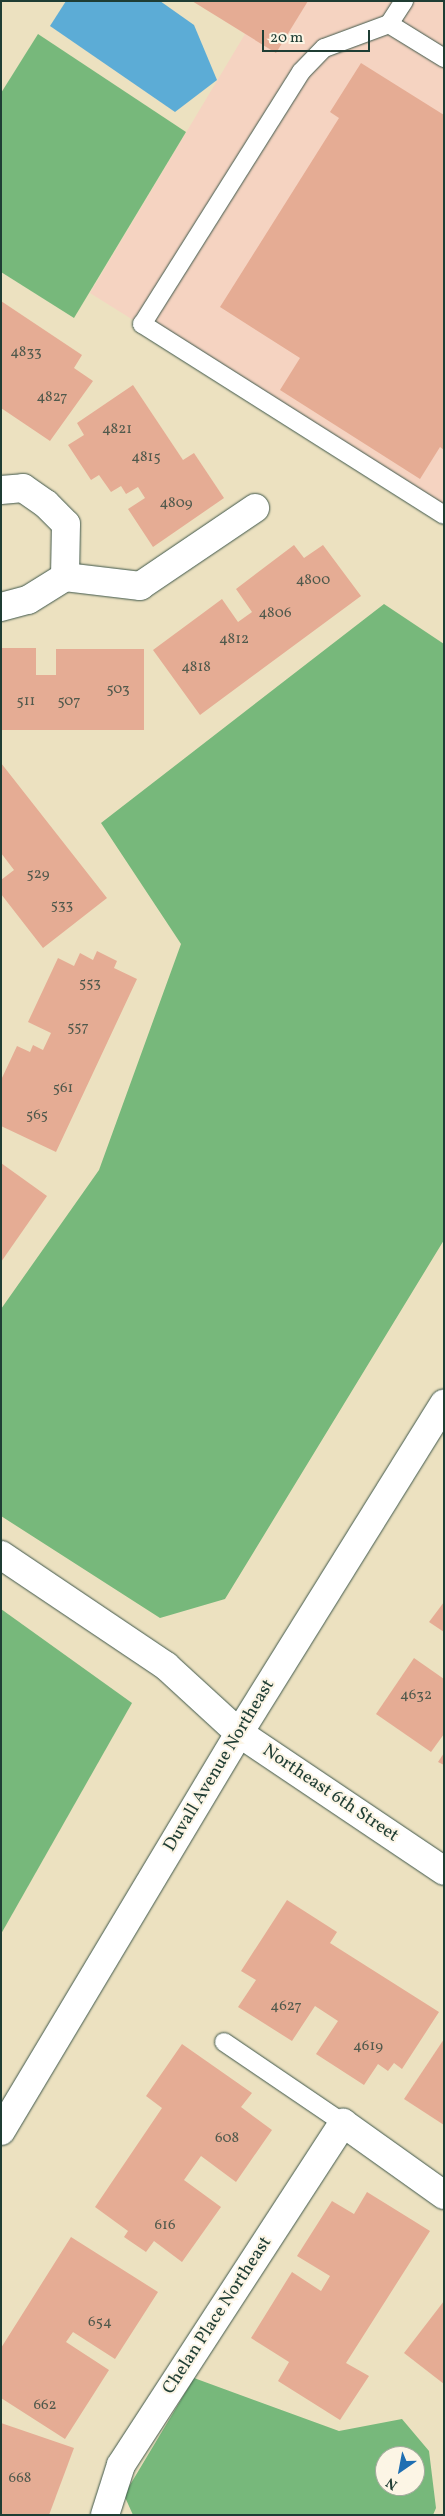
<!DOCTYPE html>
<html>
<head>
<meta charset="utf-8">
<style>
  body { margin:0 }
  #map { position:relative; width:445px; height:2516px; overflow:hidden; background:#ece1c0; font-family:Vollkorn,serif }
  div>[style] { position:absolute }
  .built>* { inset:0; background:#f5d3c1 }
  .forest>* { inset:0; background:#77b87b }
  .water>* { inset:0; background:#5cacd6 }
  .building>* { inset:0; background:#e5ac94 }
  .roads { filter:drop-shadow(0 0 1px #3e5649) drop-shadow(0 0 1px #3e5649) }
  .service>* { height:18px; margin:-9px; padding:0 9px; transform-origin:9px; border-radius:9px; background:#fff }
  .minor>* { height:28px; margin:-14px; padding:0 14px; transform-origin:14px; border-radius:14px; background:#fff }
  .secondary>* { height:28px; margin:-14px; padding:0 14px; transform-origin:14px; border-radius:14px; background:#fff }
  span { translate:-50% -50%; white-space:nowrap; text-align:center; line-height:1.15; -webkit-text-stroke:4px #fcf5e5; paint-order:stroke }
  .number-label { font-size:15px; color:#50594c }
  .number-label span { -webkit-text-stroke-width:0 }
  .street-label { font-size:18px; color:#1f3d34 }
  .frame { position:absolute; inset:0; border:2px solid #1f3d34; pointer-events:none }
  .north { position:absolute; left:375px; top:2446px; width:50px; height:50px; box-sizing:border-box; background:#fcf5e5; border:1px solid #a4ab9e; border-radius:50%; rotate:213deg; font-size:14px; font-weight:700; line-height:20px; text-align:center; color:#1f3d34 }
  .north::after { content:''; display:block; margin:auto; width:18px; height:22px; background:#1f6fb2; clip-path:polygon(50% 0,100% 100%,50% 72%,0 100%) }
  .scale { position:absolute; left:262px; top:30px; width:108px; height:22px; box-sizing:border-box; border:2px solid #1f3d34; border-top:0; padding-left:6px; font-size:15px; line-height:18px; white-space:nowrap; color:#1f3d34; -webkit-text-stroke:4px #fcf5e5; paint-order:stroke }
</style>
</head>
<body>
<div id="map">
  <div class="built">
    <i style="clip-path:polygon(194px 1px,444px 1px,444px 515px,90px 293px,245px 34px)"></i>
  </div>
  <div class="forest">
    <i style="clip-path:polygon(38px 34px,186px 132px,74px 318px,1px 272px,1px 93px)"></i>
    <i style="clip-path:polygon(384px 604px,444px 644px,444px 1240px,225px 1599px,160px 1618px,1px 1516px,1px 1309px,99px 1170px,181px 944px,101px 823px)"></i>
    <i style="clip-path:polygon(1px 1609px,132px 1703px,1px 1934px)"></i>
    <i style="clip-path:polygon(evenodd,194px 2378px,339px 2431px,402px 2419px,429px 2451px,436px 2508px,433px 2515px,133px 2515px,124px 2495px,194px 2378px,385px 2456px,415px 2456px,415px 2486px,385px 2486px,385px 2456px)"></i>
  </div>
  <div class="water">
    <i style="clip-path:polygon(66px 1px,160px 1px,194px 25px,217px 80px,175px 112px,50px 26px)"></i>
  </div>
  <div class="building">
    <i style="clip-path:polygon(192px 1px,308px 1px,276px 53px)"></i>
    <i style="clip-path:polygon(361px 63px,444px 115px,444px 450px,440px 447px,420px 479px,280px 390px,300px 358px,220px 307px,339px 118px,330px 112px)"></i>
    <i style="clip-path:polygon(1px 301px,82px 355px,74px 368px,93px 381px,50px 441px,1px 408px)"></i>
    <i style="clip-path:polygon(133px 385px,183px 460px,194px 453px,224px 498px,153px 547px,128px 509px,145px 498px,138px 487px,126px 494px,121px 486px,111px 492px,99px 475px,91px 480px,68px 445px,84px 435px,77px 423px)"></i>
    <i style="clip-path:polygon(294px 545px,304px 558px,323px 545px,361px 596px,200px 715px,153px 650px,222px 599px,238px 622px,252px 612px,236px 589px)"></i>
    <i style="clip-path:polygon(1px 648px,36px 648px,36px 675px,56px 675px,56px 649px,144px 649px,144px 730px,1px 730px)"></i>
    <i style="clip-path:polygon(1px 763px,107px 898px,43px 948px,1px 894px,1px 880px,14px 870px,1px 853px)"></i>
    <i style="clip-path:polygon(97px 951px,117px 961px,114px 968px,137px 979px,56px 1152px,1px 1126px,1px 1080px,17px 1046px,30px 1052px,33px 1045px,43px 1050px,51px 1033px,28px 1022px,58px 958px,74px 966px,80px 953px,93px 960px)"></i>
    <i style="clip-path:polygon(1px 1163px,47px 1196px,1px 1262px)"></i>
    <i style="clip-path:polygon(444px 1602px,444px 1632px,429px 1622px)"></i>
    <i style="clip-path:polygon(414px 1658px,444px 1679px,444px 1734px,431px 1752px,376px 1714px)"></i>
    <i style="clip-path:polygon(444px 1753px,444px 1765px,438px 1762px)"></i>
    <i style="clip-path:polygon(287px 1900px,337px 1932px,330px 1943px,439px 2012px,402px 2069px,394px 2063px,388px 2071px,378px 2064px,364px 2085px,316px 2054px,338px 2021px,315px 2006px,292px 2041px,238px 2007px,256px 1980px,241px 1971px)"></i>
    <i style="clip-path:polygon(444px 2039px,444px 2125px,404px 2099px)"></i>
    <i style="clip-path:polygon(182px 2044px,252px 2093px,241px 2107px,272px 2130px,236px 2182px,201px 2156px,184px 2180px,221px 2207px,182px 2262px,154px 2241px,146px 2252px,124px 2237px,128px 2231px,95px 2207px,162px 2108px,146px 2096px)"></i>
    <i style="clip-path:polygon(367px 2192px,430px 2231px,346px 2363px,369px 2376px,340px 2420px,278px 2381px,289px 2362px,251px 2338px,292px 2272px,321px 2291px,330px 2276px,297px 2256px,332px 2201px,354px 2214px)"></i>
    <i style="clip-path:polygon(71px 2237px,158px 2292px,115px 2359px,73px 2332px,66px 2342px,109px 2370px,65px 2439px,1px 2398px,1px 2348px)"></i>
    <i style="clip-path:polygon(444px 2301px,444px 2384px,404px 2353px)"></i>
    <i style="clip-path:polygon(1px 2423px,74px 2448px,49px 2515px,1px 2515px)"></i>
  </div>
  <div class="roads">
    <div class="service">
      <i style="left:404px;top:1px;width:27px;rotate:123deg"></i>
      <i style="left:389px;top:24px;width:65px;rotate:31.7deg"></i>
      <i style="left:389px;top:24px;width:69px;rotate:159.7deg"></i>
      <i style="left:324px;top:48px;width:33px;rotate:134deg"></i>
      <i style="left:301px;top:72px;width:298px;rotate:122.2deg"></i>
      <i style="left:142px;top:324px;width:357px;rotate:32.3deg"></i>
      <i style="left:224px;top:2042px;width:144px;rotate:34.2deg"></i>
    </div>
    <div class="minor">
      <i style="left:1px;top:490px;width:22px;rotate:-5deg"></i>
      <i style="left:23px;top:488px;width:28px;rotate:35deg"></i>
      <i style="left:46px;top:504px;width:28px;rotate:45deg"></i>
      <i style="left:66px;top:524px;width:53px;rotate:91.1deg"></i>
      <i style="left:65px;top:577px;width:76px;rotate:6.8deg"></i>
      <i style="left:140px;top:586px;width:139px;rotate:-34.1deg"></i>
      <i style="left:1px;top:607px;width:28px;rotate:-15deg"></i>
      <i style="left:28px;top:600px;width:44px;rotate:-31.9deg"></i>
      <i style="left:1px;top:1555px;width:199px;rotate:33.9deg"></i>
      <i style="left:166px;top:1666px;width:99px;rotate:42.5deg"></i>
      <i style="left:239px;top:1733px;width:247px;rotate:33.9deg"></i>
      <i style="left:105px;top:2515px;width:52px;rotate:-72.3deg"></i>
      <i style="left:121px;top:2465px;width:408px;rotate:-57deg"></i>
      <i style="left:343px;top:2123px;width:124px;rotate:35.5deg"></i>
    </div>
    <div class="secondary">
      <i style="left:1px;top:2131px;width:464px;rotate:-59.1deg"></i>
      <i style="left:239px;top:1733px;width:388px;rotate:-58.1deg"></i>
    </div>
  </div>
  <div class="number-label">
    <span style="left:26px;top:353px">4833</span>
    <span style="left:52px;top:398px">4827</span>
    <span style="left:117px;top:430px">4821</span>
    <span style="left:146px;top:458px">4815</span>
    <span style="left:176px;top:504px">4809</span>
    <span style="left:313px;top:581px">4800</span>
    <span style="left:275px;top:614px">4806</span>
    <span style="left:234px;top:640px">4812</span>
    <span style="left:196px;top:668px">4818</span>
    <span style="left:118px;top:690px">503</span>
    <span style="left:26px;top:702px">511</span>
    <span style="left:69px;top:702px">507</span>
    <span style="left:38px;top:875px">529</span>
    <span style="left:62px;top:906px">533</span>
    <span style="left:90px;top:984px">553</span>
    <span style="left:78px;top:1028px">557</span>
    <span style="left:63px;top:1089px">561</span>
    <span style="left:37px;top:1116px">565</span>
    <span style="left:416px;top:1696px">4632</span>
    <span style="left:286px;top:2007px">4627</span>
    <span style="left:368px;top:2047px">4619</span>
    <span style="left:227px;top:2139px">608</span>
    <span style="left:165px;top:2226px">616</span>
    <span style="left:100px;top:2323px">654</span>
    <span style="left:45px;top:2406px">662</span>
    <span style="left:20px;top:2479px">668</span>
  </div>
  <div class="street-label">
    <span style="left:220px;top:1766px;rotate:-59deg">Duvall Avenue Northeast</span>
    <span style="left:330px;top:1794px;rotate:34deg">Northeast 6th Street</span>
    <span style="left:218px;top:2316px;rotate:-57deg">Chelan Place Northeast</span>
  </div>
  <div class="frame"></div>
  <div class="north">N</div>
  <div class="scale">20 m</div>
</div>
</body>
</html>
